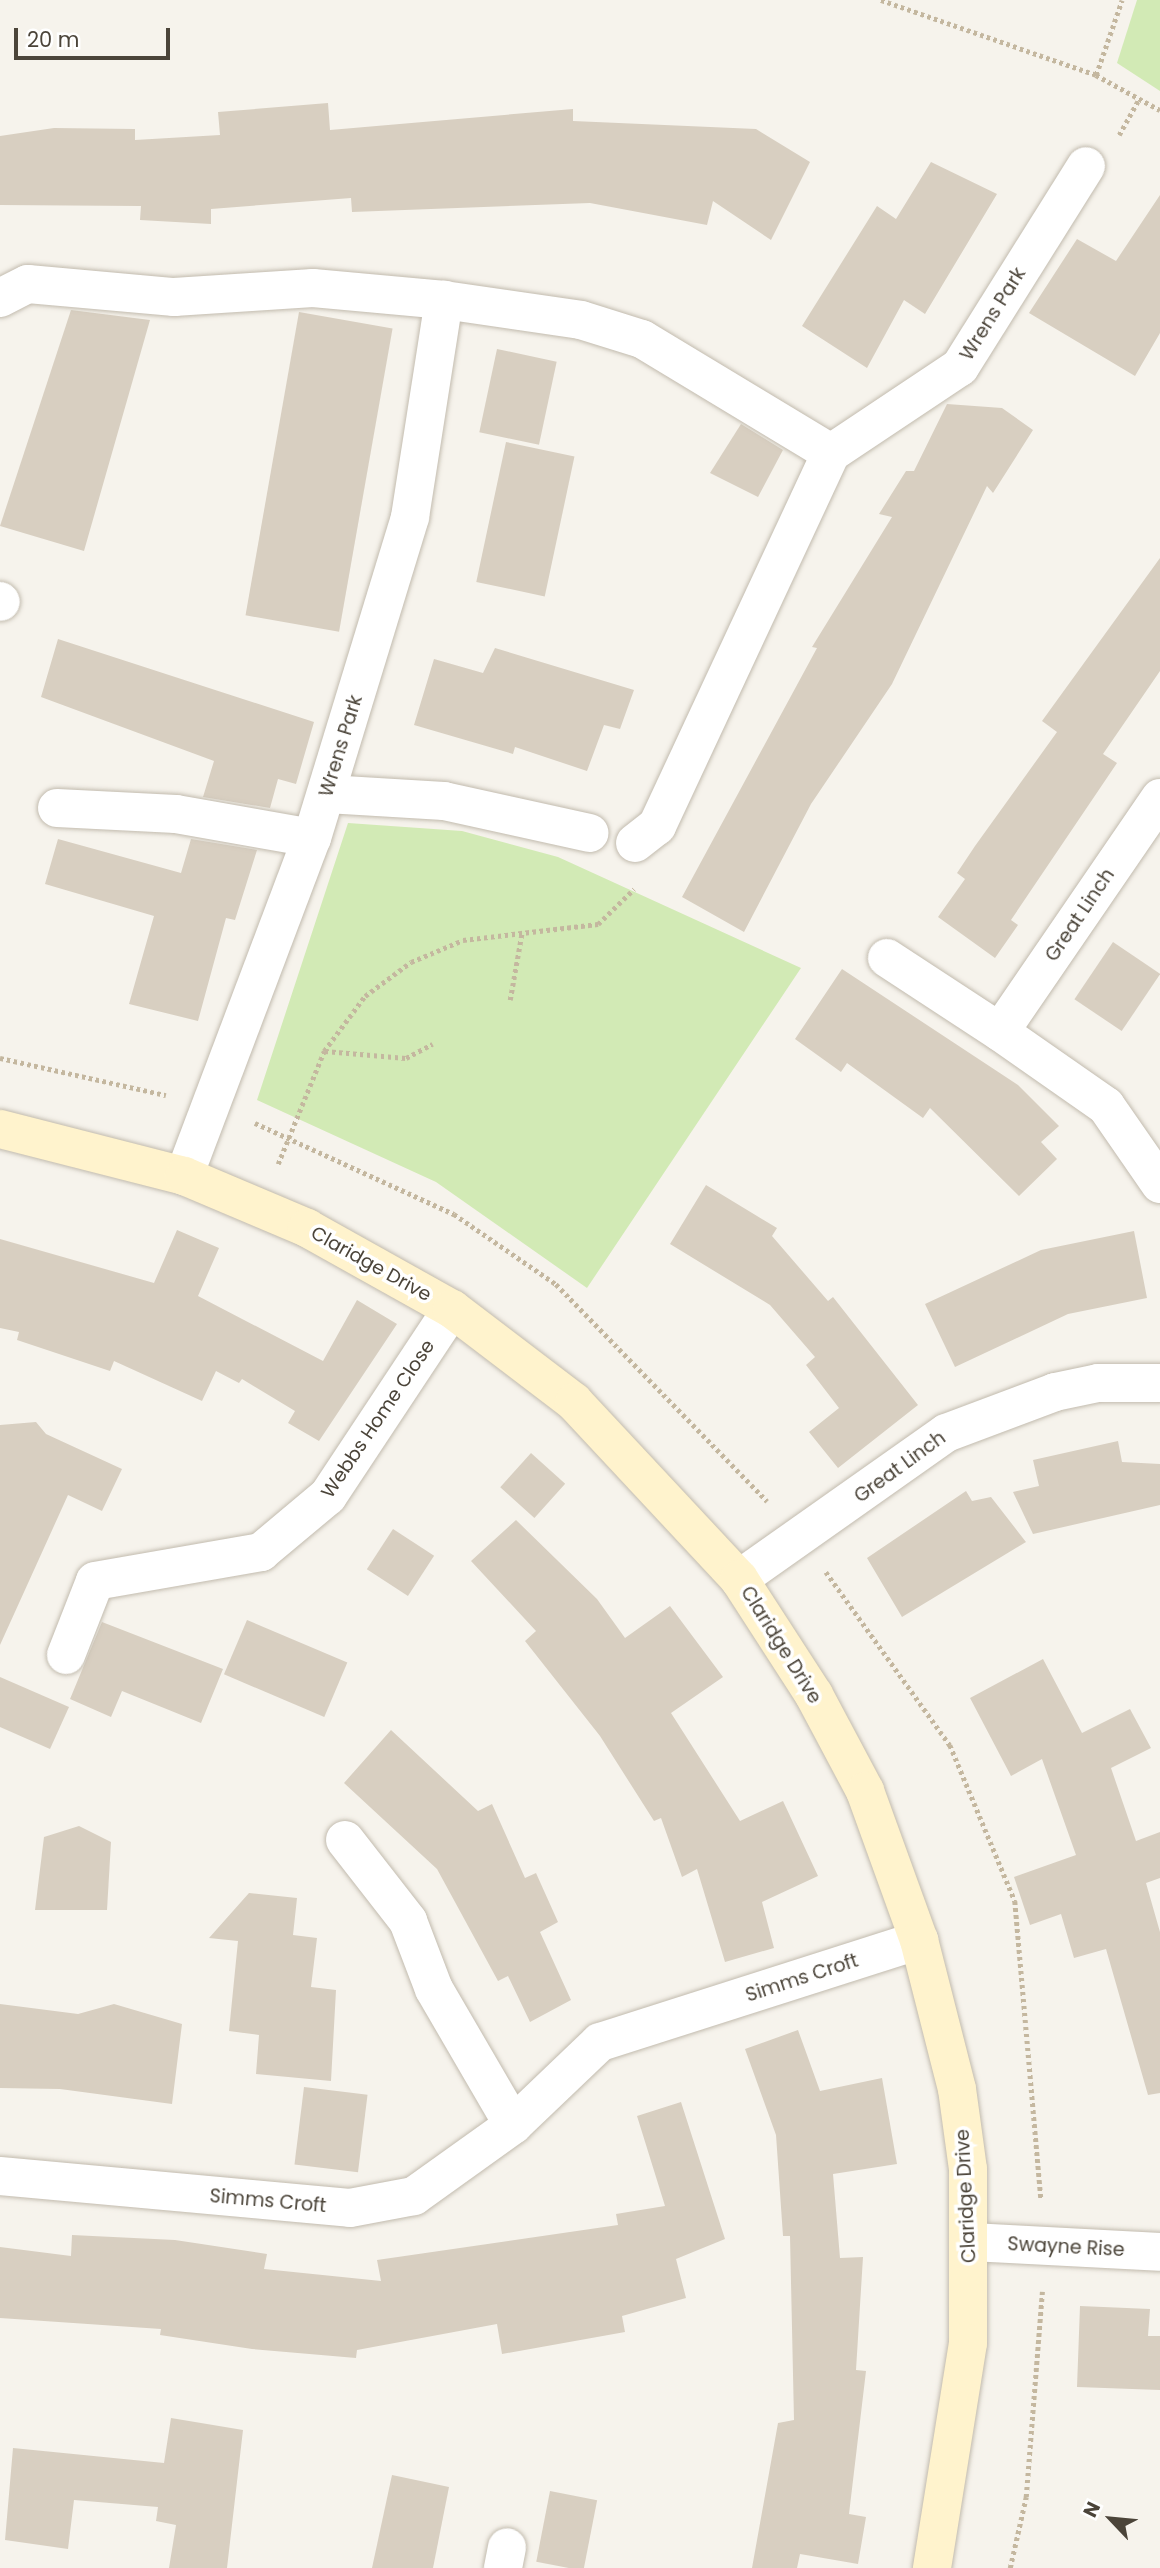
<!DOCTYPE html>
<html>
<head>
<meta charset="utf-8">
<style>
  body { margin:0 }
  #map { position:relative; width:1160px; height:2568px; overflow:hidden; background:#f6f3ec; font-family:Poppins,sans-serif }
  div>[style] { position:absolute }
  .green>* { inset:0; background:#d2eab5 }
  .building>* { inset:0; background:#d8cfc1; transform-origin:0 0 }
  .path>* { height:4.5px; margin-top:-2.25px; transform-origin:0; background:repeating-linear-gradient(90deg,#c4b79f 0 3.5px,transparent 0 7px) }
  .roads { filter:drop-shadow(0 0 2px #c2bbae) drop-shadow(0 0 2px #c2bbae) }
  .street>* { height:38px; margin:-19px; padding:0 19px; transform-origin:19px; border-radius:19px; background:#fff }
  .secondary>* { height:38px; margin:-19px; padding:0 19px; transform-origin:19px; border-radius:19px; background:#fff3cd }
  span { translate:-50% -50%; white-space:nowrap; text-align:center; line-height:1.15; -webkit-text-stroke:7px #fff; paint-order:stroke }
  .street-label { font-size:19px; color:#4b4439 }
  .north { position:absolute; left:1076px; top:2484px; width:70px; height:70px; -webkit-text-stroke:5px #fff; paint-order:stroke; rotate:296deg; font-size:19px; font-weight:700; line-height:28px; text-align:center; color:#4b4439 }
  .north::after { content:''; display:block; margin:auto; width:24px; height:32px; background:#4b4439; clip-path:polygon(50% 0,100% 100%,50% 72%,0 100%) }
  .scale { position:absolute; left:14px; top:28px; width:156px; height:32px; box-sizing:border-box; border:4px solid #4b4439; border-top:0; padding-left:9px; font-size:21px; line-height:24px; white-space:nowrap; color:#4b4439; -webkit-text-stroke:5px #fff; paint-order:stroke }
</style>
</head>
<body>
<div id="map">
  <div class="green">
    <i style="clip-path:polygon(1137px 0,1160px 0,1160px 91px,1117px 63px)"></i>
    <i style="clip-path:polygon(348px 823px,462px 831px,558px 857px,801px 968px,587px 1288px,436px 1182px,257px 1100px)"></i>
  </div>
  <div class="building">
    <i style="clip-path:polygon(328px 103px,330px 130px,573px 109px,573px 121px,756px 129px,810px 162px,771px 240px,713px 201px,707px 225px,590px 203px,352px 212px,351px 198px,211px 209px,211px 224px,140px 220px,141px 206px,0 205px,0 136px,54px 128px,135px 129px,135px 140px,220px 135px,218px 112px)"></i>
    <i style="clip-path:polygon(931px 162px,997px 194px,925px 314px,904px 300px,867px 368px,802px 326px,877px 206px,896px 219px)"></i>
    <i style="clip-path:polygon(1160px 195px,1160px 333px,1135px 376px,1029px 313px,1077px 239px,1116px 261px)"></i>
    <i style="clip-path:polygon(71px 310px,150px 320px,84px 551px,0 526px)"></i>
    <i style="left:299px;top:312px;width:95px;height:308px;rotate:10deg"></i>
    <i style="left:497px;top:349px;width:61px;height:85px;rotate:12deg"></i>
    <i style="clip-path:polygon(947px 404px,1002px 408px,1033px 430px,993px 493px,987px 486px,892px 684px,811px 804px,744px 932px,682px 897px,817px 648px,812px 647px,892px 517px,879px 514px,906px 471px,914px 471px)"></i>
    <i style="clip-path:polygon(741px 424px,783px 450px,758px 497px,710px 473px)"></i>
    <i style="left:506px;top:442px;width:70px;height:143px;rotate:12deg"></i>
    <i style="clip-path:polygon(1160px 558px,1160px 671px,1103px 754px,1117px 763px,1011px 920px,1018px 925px,995px 958px,938px 917px,965px 879px,957px 873px,975px 846px,1057px 732px,1042px 721px)"></i>
    <i style="clip-path:polygon(58px 639px,314px 722px,296px 784px,278px 779px,270px 808px,203px 797px,214px 761px,41px 697px)"></i>
    <i style="clip-path:polygon(495px 648px,634px 690px,620px 729px,604px 725px,587px 771px,515px 747px,513px 754px,414px 725px,434px 659px,483px 673px)"></i>
    <i style="clip-path:polygon(58px 839px,181px 873px,191px 839px,257px 850px,235px 920px,226px 918px,198px 1021px,129px 1004px,154px 916px,45px 884px)"></i>
    <i style="left:1113px;top:942px;width:57px;height:69px;rotate:34deg"></i>
    <i style="clip-path:polygon(842px 969px,1018px 1085px,1059px 1126px,1041px 1142px,1057px 1159px,1019px 1196px,930px 1108px,923px 1118px,847px 1063px,841px 1072px,795px 1039px)"></i>
    <i style="clip-path:polygon(706px 1185px,777px 1228px,772px 1236px,828px 1301px,833px 1297px,918px 1405px,838px 1468px,809px 1432px,839px 1408px,806px 1365px,815px 1357px,770px 1305px,670px 1244px)"></i>
    <i style="clip-path:polygon(177px 1230px,219px 1248px,198px 1296px,323px 1361px,357px 1300px,397px 1324px,319px 1441px,288px 1423px,295px 1411px,242px 1379px,239px 1383px,216px 1371px,202px 1401px,114px 1361px,110px 1371px,17px 1340px,19px 1332px,0 1328px,0 1239px,154px 1283px)"></i>
    <i style="clip-path:polygon(1134px 1231px,1147px 1298px,1068px 1314px,955px 1367px,925px 1304px,1041px 1250px)"></i>
    <i style="clip-path:polygon(36px 1422px,46px 1434px,122px 1469px,102px 1511px,68px 1495px,0 1645px,0 1425px)"></i>
    <i style="clip-path:polygon(1118px 1441px,1122px 1462px,1160px 1464px,1160px 1505px,1033px 1534px,1013px 1492px,1039px 1486px,1033px 1460px)"></i>
    <i style="left:531px;top:1453px;width:46px;height:46px;rotate:42deg"></i>
    <i style="clip-path:polygon(966px 1491px,972px 1501px,991px 1497px,1026px 1542px,902px 1617px,867px 1558px)"></i>
    <i style="clip-path:polygon(516px 1520px,597px 1599px,625px 1638px,670px 1606px,723px 1677px,671px 1713px,740px 1821px,783px 1801px,818px 1876px,762px 1902px,774px 1948px,725px 1962px,697px 1869px,682px 1877px,661px 1818px,654px 1821px,600px 1736px,525px 1641px,536px 1631px,471px 1561px)"></i>
    <i style="left:393px;top:1529px;width:49px;height:48px;rotate:33deg"></i>
    <i style="left:247px;top:1620px;width:109px;height:59px;rotate:23deg"></i>
    <i style="clip-path:polygon(102px 1622px,223px 1669px,201px 1723px,122px 1691px,111px 1717px,70px 1699px)"></i>
    <i style="clip-path:polygon(1043px 1659px,1082px 1733px,1130px 1709px,1151px 1748px,1111px 1768px,1136px 1841px,1160px 1832px,1160px 1878px,1146px 1883px,1160px 1932px,1160px 2093px,1148px 2095px,1106px 1949px,1074px 1958px,1061px 1914px,1030px 1925px,1014px 1877px,1076px 1855px,1042px 1759px,1011px 1776px,970px 1698px)"></i>
    <i style="clip-path:polygon(0 1677px,69px 1707px,50px 1749px,0 1727px)"></i>
    <i style="clip-path:polygon(391px 1730px,478px 1811px,492px 1804px,525px 1878px,536px 1873px,558px 1922px,540px 1932px,571px 2000px,530px 2022px,508px 1976px,498px 1981px,437px 1869px,344px 1783px)"></i>
    <i style="clip-path:polygon(79px 1826px,111px 1842px,107px 1910px,35px 1910px,44px 1837px)"></i>
    <i style="clip-path:polygon(249px 1893px,297px 1898px,293px 1935px,317px 1938px,311px 1987px,336px 1990px,331px 2081px,256px 2074px,259px 2035px,229px 2031px,238px 1941px,209px 1938px)"></i>
    <i style="clip-path:polygon(0 2004px,78px 2014px,114px 2004px,182px 2024px,172px 2104px,60px 2089px,0 2088px)"></i>
    <i style="clip-path:polygon(798px 2030px,820px 2091px,882px 2078px,897px 2164px,833px 2174px,840px 2258px,863px 2257px,856px 2370px,866px 2371px,849px 2514px,866px 2517px,858px 2564px,800px 2554px,797px 2568px,752px 2568px,778px 2423px,794px 2420px,790px 2236px,783px 2236px,776px 2135px,745px 2049px)"></i>
    <i style="left:304px;top:2087px;width:64px;height:78px;rotate:7deg"></i>
    <i style="clip-path:polygon(681px 2102px,725px 2239px,676px 2259px,686px 2298px,622px 2316px,625px 2332px,502px 2354px,497px 2324px,357px 2350px,356px 2358px,252px 2349px,160px 2335px,161px 2329px,0 2318px,0 2247px,71px 2256px,72px 2235px,175px 2240px,267px 2254px,264px 2269px,381px 2281px,377px 2260px,618px 2225px,616px 2214px,665px 2206px,637px 2116px)"></i>
    <i style="clip-path:polygon(1080px 2306px,1150px 2309px,1148px 2336px,1160px 2336px,1160px 2390px,1077px 2387px)"></i>
    <i style="clip-path:polygon(171px 2418px,243px 2430px,227px 2568px,169px 2568px,176px 2525px,156px 2521px,158px 2507px,74px 2500px,68px 2549px,5px 2540px,13px 2448px,164px 2463px)"></i>
    <i style="clip-path:polygon(392px 2475px,449px 2487px,433px 2568px,372px 2568px)"></i>
    <i style="left:550px;top:2491px;width:48px;height:72px;rotate:11deg"></i>
  </div>
  <div class="path">
    <i style="left:881px;top:0;width:228px;rotate:19.2deg"></i>
    <i style="left:1096px;top:75px;width:73px;rotate:28.7deg"></i>
    <i style="left:1096px;top:75px;width:79px;rotate:-70.9deg"></i>
    <i style="left:1119px;top:135px;width:41px;rotate:-60.9deg"></i>
    <i style="left:510px;top:1000px;width:69px;rotate:-80deg"></i>
    <i style="left:325px;top:1051px;width:81px;rotate:4.9deg"></i>
    <i style="left:406px;top:1058px;width:30px;rotate:-28deg"></i>
    <i style="left:0;top:1058px;width:170px;rotate:12.6deg"></i>
    <i style="left:255px;top:1123px;width:219px;rotate:24.6deg"></i>
    <i style="left:454px;top:1214px;width:124px;rotate:34.5deg"></i>
    <i style="left:556px;top:1284px;width:303px;rotate:45.8deg"></i>
    <i style="left:278px;top:1164px;width:122px;rotate:-67.8deg"></i>
    <i style="left:324px;top:1051px;width:69px;rotate:-53.3deg"></i>
    <i style="left:365px;top:996px;width:57px;rotate:-36.5deg"></i>
    <i style="left:411px;top:962px;width:56px;rotate:-22.9deg"></i>
    <i style="left:463px;top:940px;width:136px;rotate:-6.8deg"></i>
    <i style="left:598px;top:924px;width:50px;rotate:-44.2deg"></i>
    <i style="left:826px;top:1572px;width:213px;rotate:54.4deg"></i>
    <i style="left:950px;top:1745px;width:169px;rotate:67.4deg"></i>
    <i style="left:1015px;top:1901px;width:299px;rotate:85deg"></i>
    <i style="left:1010px;top:2568px;width:73px;rotate:-77.3deg"></i>
    <i style="left:1026px;top:2497px;width:206px;rotate:-85.5deg"></i>
  </div>
  <div class="roads">
    <div class="street">
      <i style="left:0;top:298px;width:31px;rotate:-27deg"></i>
      <i style="left:28px;top:284px;width:147px;rotate:5.1deg"></i>
      <i style="left:174px;top:297px;width:139px;rotate:-3.7deg"></i>
      <i style="left:313px;top:288px;width:132px;rotate:5.2deg"></i>
      <i style="left:0;top:601px;width:1px;rotate:45deg"></i>
      <i style="left:327px;top:794px;width:117px;rotate:3.4deg"></i>
      <i style="left:444px;top:801px;width:149px;rotate:12.4deg"></i>
      <i style="left:1160px;top:798px;width:283px;rotate:124.4deg"></i>
      <i style="left:1000px;top:1032px;width:129px;rotate:34.9deg"></i>
      <i style="left:1106px;top:1106px;width:95px;rotate:55.3deg"></i>
      <i style="left:57px;top:808px;width:119px;rotate:2.9deg"></i>
      <i style="left:176px;top:814px;width:138px;rotate:10deg"></i>
      <i style="left:635px;top:843px;width:28px;rotate:-38deg"></i>
      <i style="left:657px;top:826px;width:412px;rotate:-65deg"></i>
      <i style="left:887px;top:958px;width:135px;rotate:33.2deg"></i>
      <i style="left:184px;top:1176px;width:361px;rotate:-69.3deg"></i>
      <i style="left:312px;top:838px;width:336px;rotate:-73deg"></i>
      <i style="left:410px;top:517px;width:220px;rotate:-81.1deg"></i>
      <i style="left:444px;top:300px;width:138px;rotate:8.3deg"></i>
      <i style="left:581px;top:320px;width:64px;rotate:17.3deg"></i>
      <i style="left:642px;top:339px;width:221px;rotate:31.1deg"></i>
      <i style="left:831px;top:453px;width:155px;rotate:-33.7deg"></i>
      <i style="left:960px;top:367px;width:237px;rotate:-57.9deg"></i>
      <i style="left:739px;top:1579px;width:253px;rotate:-35.2deg"></i>
      <i style="left:946px;top:1433px;width:116px;rotate:-20.6deg"></i>
      <i style="left:1055px;top:1392px;width:44px;rotate:-11.8deg"></i>
      <i style="left:1098px;top:1383px;width:62px"></i>
      <i style="left:66px;top:1655px;width:79px;rotate:-68.6deg"></i>
      <i style="left:95px;top:1581px;width:169px;rotate:-9.9deg"></i>
      <i style="left:261px;top:1552px;width:87px;rotate:-39.9deg"></i>
      <i style="left:328px;top:1496px;width:224px;rotate:-56.5deg"></i>
      <i style="left:345px;top:1840px;width:103px;rotate:52.1deg"></i>
      <i style="left:408px;top:1921px;width:73px;rotate:69.1deg"></i>
      <i style="left:434px;top:1989px;width:157px;rotate:59.8deg"></i>
      <i style="left:0;top:2176px;width:351px;rotate:5.2deg"></i>
      <i style="left:350px;top:2208px;width:65px;rotate:-10.6deg"></i>
      <i style="left:414px;top:2196px;width:122px;rotate:-35.6deg"></i>
      <i style="left:513px;top:2125px;width:120px;rotate:-43.7deg"></i>
      <i style="left:600px;top:2042px;width:335px;rotate:-17.7deg"></i>
      <i style="left:971px;top:2242px;width:189px;rotate:3deg"></i>
      <i style="left:503px;top:2568px;width:21px;rotate:-79deg"></i>
    </div>
    <div class="secondary">
      <i style="left:0;top:1129px;width:190px;rotate:14.3deg"></i>
      <i style="left:184px;top:1176px;width:134px;rotate:22.9deg"></i>
      <i style="left:307px;top:1228px;width:166px;rotate:29.2deg"></i>
      <i style="left:452px;top:1309px;width:153px;rotate:37.3deg"></i>
      <i style="left:574px;top:1402px;width:242px;rotate:47deg"></i>
      <i style="left:739px;top:1579px;width:138px;rotate:57.1deg"></i>
      <i style="left:814px;top:1695px;width:109px;rotate:62deg"></i>
      <i style="left:865px;top:1791px;width:158px;rotate:70.1deg"></i>
      <i style="left:919px;top:1940px;width:154px;rotate:75.7deg"></i>
      <i style="left:957px;top:2089px;width:81px;rotate:82.2deg"></i>
      <i style="left:968px;top:2169px;width:174px;rotate:90deg"></i>
      <i style="left:968px;top:2343px;width:228px;rotate:99.1deg"></i>
    </div>
  </div>
  <div class="street-label">
    <span style="left:993px;top:314px;rotate:-58deg">Wrens Park</span>
    <span style="left:341px;top:746px;rotate:-73deg">Wrens Park</span>
    <span style="left:1080px;top:915px;rotate:-56deg">Great Linch</span>
    <span style="left:371px;top:1264px;rotate:29deg">Claridge Drive</span>
    <span style="left:378px;top:1419px;rotate:-56deg">Webbs Home Close</span>
    <span style="left:900px;top:1467px;rotate:-36deg">Great Linch</span>
    <span style="left:781px;top:1645px;rotate:58deg">Claridge Drive</span>
    <span style="left:802px;top:1978px;rotate:-18deg">Simms Croft</span>
    <span style="left:966px;top:2196px;rotate:-93deg">Claridge Drive</span>
    <span style="left:268px;top:2201px;rotate:5deg">Simms Croft</span>
    <span style="left:1066px;top:2247px;rotate:3deg">Swayne Rise</span>
  </div>
  <div class="north">N</div>
  <div class="scale">20 m</div>
</div>
</body>
</html>
